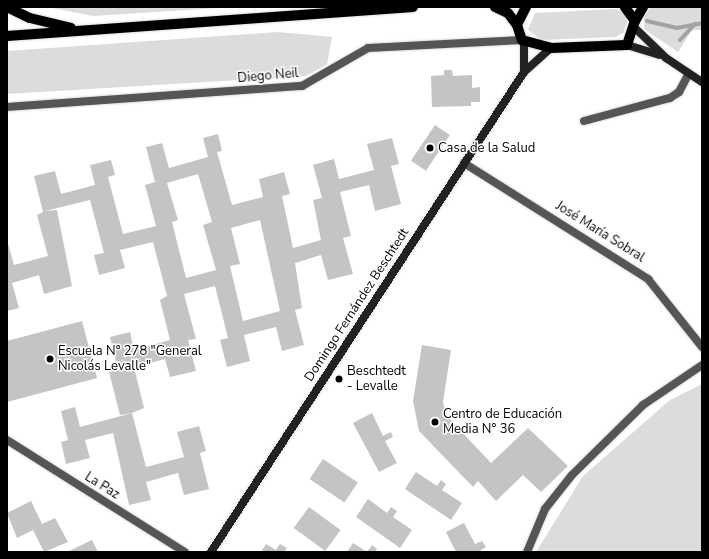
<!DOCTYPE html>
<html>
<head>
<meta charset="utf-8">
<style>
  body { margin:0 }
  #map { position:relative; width:709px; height:559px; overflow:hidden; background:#fff; font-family:"Nunito Sans",sans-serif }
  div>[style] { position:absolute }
  .green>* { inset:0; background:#dcdcdc }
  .stream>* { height:4px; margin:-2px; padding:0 2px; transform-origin:2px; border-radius:2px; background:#a3a3a3 }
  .building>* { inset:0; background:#c4c4c4; transform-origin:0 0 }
  .roads { filter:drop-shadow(0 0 1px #dbdbdb) drop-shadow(0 0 1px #dbdbdb) }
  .street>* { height:8px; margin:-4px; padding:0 4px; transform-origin:4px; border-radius:4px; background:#555 }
  .secondary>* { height:8px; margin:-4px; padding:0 4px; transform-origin:4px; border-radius:4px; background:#222 }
  .primary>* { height:10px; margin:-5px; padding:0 5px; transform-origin:5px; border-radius:5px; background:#000 }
  .dots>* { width:11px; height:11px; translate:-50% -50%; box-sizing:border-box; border:2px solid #fff; border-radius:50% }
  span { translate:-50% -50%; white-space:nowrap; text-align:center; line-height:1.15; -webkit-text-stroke:3px #fff; paint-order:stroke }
  .street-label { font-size:13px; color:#000 }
  .poi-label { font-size:13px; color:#000 }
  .left { translate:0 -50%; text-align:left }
  .frame { position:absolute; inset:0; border:8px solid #000; pointer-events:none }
</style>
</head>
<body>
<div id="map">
  <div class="green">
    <i style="clip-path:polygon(47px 7px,234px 7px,93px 16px)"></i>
    <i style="clip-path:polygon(651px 7px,702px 7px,702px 30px,692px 30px,678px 52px,644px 29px,644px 17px)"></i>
    <i style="clip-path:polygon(615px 9px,624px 13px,627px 22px,623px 33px,615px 37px,541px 40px,528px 30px,535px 13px)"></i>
    <i style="clip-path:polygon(278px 32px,332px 37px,327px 64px,306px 76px,7px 94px,7px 51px)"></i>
    <i style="clip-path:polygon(702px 384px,702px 552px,536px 552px,583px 476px,670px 400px)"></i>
  </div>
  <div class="stream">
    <i style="left:647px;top:21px;width:31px;rotate:13deg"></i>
    <i style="left:677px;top:28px;width:25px;rotate:-11deg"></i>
    <i style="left:680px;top:40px;width:22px;rotate:-47deg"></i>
  </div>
  <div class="building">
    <i style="clip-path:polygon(444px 70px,452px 70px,453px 76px,472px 75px,472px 88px,480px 87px,480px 102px,471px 102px,471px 106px,432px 107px,431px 76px,444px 75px)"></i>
    <i style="left:435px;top:125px;width:18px;height:43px;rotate:34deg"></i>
    <i style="clip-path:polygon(evenodd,218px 134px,222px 151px,217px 152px,232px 205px,263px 197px,259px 179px,284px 172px,290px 194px,282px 196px,293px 248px,321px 240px,313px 200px,322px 198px,313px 165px,334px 159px,339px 179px,374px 170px,367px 144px,392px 138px,399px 164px,391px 166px,401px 204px,375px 211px,369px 185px,340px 192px,351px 236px,343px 238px,353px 274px,328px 280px,321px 255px,295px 263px,302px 308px,295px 310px,304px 345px,282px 351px,276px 327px,244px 335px,250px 361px,227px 367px,220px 340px,228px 338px,215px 286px,184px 294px,196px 339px,188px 340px,196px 371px,170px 377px,165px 359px,134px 367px,144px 408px,132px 413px,146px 467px,184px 457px,177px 432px,199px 426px,206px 451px,200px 453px,209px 489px,184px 495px,178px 473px,146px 482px,151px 500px,129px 505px,113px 433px,85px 440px,90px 458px,66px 464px,61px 442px,68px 440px,61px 411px,75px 407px,80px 427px,132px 413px,120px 415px,109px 372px,118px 370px,110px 337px,130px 332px,134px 350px,170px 340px,160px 300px,167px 296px,153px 242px,120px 250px,125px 268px,99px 275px,94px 255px,104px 253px,90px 200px,45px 211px,57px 210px,72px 286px,44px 294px,39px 275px,12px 283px,19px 308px,7px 311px,7px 240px,14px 265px,48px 256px,37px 215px,43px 212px,34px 176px,55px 171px,61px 194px,95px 185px,90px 165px,111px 160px,115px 175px,108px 177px,123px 234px,156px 226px,145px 185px,155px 182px,146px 147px,162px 143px,169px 168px,208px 157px,203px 138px,218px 134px,198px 174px,212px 222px,203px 225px,216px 270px,186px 278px,172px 222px,178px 220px,167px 183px,198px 174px,218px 134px,260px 220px,280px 311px,243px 321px,230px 266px,240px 264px,231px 228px,260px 220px)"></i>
    <i style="clip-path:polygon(82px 321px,97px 378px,7px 402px,7px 341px)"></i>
    <i style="clip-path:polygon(422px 345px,451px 350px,443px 402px,446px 415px,491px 463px,528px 428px,568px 466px,541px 492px,523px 475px,496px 501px,478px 481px,473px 487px,419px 431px,413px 401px)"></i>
    <i style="clip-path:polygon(372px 413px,383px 436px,391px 432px,393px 437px,385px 441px,397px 463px,379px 472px,353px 423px)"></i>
    <i style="left:323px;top:459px;width:42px;height:24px;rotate:34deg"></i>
    <i style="clip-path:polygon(416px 472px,437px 486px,441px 480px,446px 484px,442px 490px,462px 503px,451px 520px,405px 489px)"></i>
    <i style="clip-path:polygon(368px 499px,387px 513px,391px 507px,397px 511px,393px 517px,412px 530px,400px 548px,356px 517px)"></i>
    <i style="clip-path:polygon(31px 501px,42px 524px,55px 518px,68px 542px,44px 552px,33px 530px,17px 538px,7px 513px)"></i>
    <i style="left:309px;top:507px;width:39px;height:26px;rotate:36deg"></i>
    <i style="clip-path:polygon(464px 523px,475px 544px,482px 541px,486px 547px,478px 552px,456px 552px,446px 532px)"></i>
    <i style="clip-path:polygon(92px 540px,98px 552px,67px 552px)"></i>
    <i style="clip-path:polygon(353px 543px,367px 552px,372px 545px,377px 549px,375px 552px,347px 552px)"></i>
    <i style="clip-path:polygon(266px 544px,276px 550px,280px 544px,287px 548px,284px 552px,261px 552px)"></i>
  </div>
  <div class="roads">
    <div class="street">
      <i style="left:7px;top:107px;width:296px;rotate:-4.1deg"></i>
      <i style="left:302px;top:86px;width:76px;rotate:-29.9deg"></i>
      <i style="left:368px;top:48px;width:154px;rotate:-3deg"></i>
      <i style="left:584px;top:121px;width:89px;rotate:-15deg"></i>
      <i style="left:670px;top:98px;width:11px;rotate:-34deg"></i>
      <i style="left:679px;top:92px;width:21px;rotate:-62deg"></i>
      <i style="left:464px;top:163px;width:218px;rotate:32.2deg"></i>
      <i style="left:648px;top:279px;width:87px;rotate:51.5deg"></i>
      <i style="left:7px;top:440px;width:210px;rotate:32.2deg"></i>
      <i style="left:527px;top:552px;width:47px;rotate:-67.3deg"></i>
      <i style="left:545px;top:509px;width:43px;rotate:-51.5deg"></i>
      <i style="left:572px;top:475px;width:100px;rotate:-44.6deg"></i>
      <i style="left:643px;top:405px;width:71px;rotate:-34.1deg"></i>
    </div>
    <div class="secondary">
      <i style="left:635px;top:28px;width:43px;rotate:44.1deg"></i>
      <i style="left:666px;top:58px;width:43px;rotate:33.7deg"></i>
      <i style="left:524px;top:42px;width:30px;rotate:90deg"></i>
      <i style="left:627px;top:45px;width:34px;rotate:17deg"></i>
      <i style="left:211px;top:552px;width:573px;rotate:-56.89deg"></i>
      <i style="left:524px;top:72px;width:36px;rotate:-42deg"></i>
    </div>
    <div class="primary">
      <i style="left:7px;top:7px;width:25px;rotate:26deg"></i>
      <i style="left:30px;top:18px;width:42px;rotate:13.7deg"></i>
      <i style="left:495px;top:7px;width:14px;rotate:25deg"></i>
      <i style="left:508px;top:13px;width:15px;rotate:53deg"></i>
      <i style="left:526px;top:7px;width:20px;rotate:117deg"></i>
      <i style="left:517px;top:25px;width:16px;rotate:72deg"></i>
      <i style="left:522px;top:40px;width:30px;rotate:15deg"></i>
      <i style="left:551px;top:48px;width:76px;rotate:-2.3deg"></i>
      <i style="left:627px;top:45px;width:25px;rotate:-72deg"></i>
      <i style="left:635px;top:21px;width:17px;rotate:-126deg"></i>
      <i style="left:635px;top:21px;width:16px;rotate:-60deg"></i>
      <i style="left:7px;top:36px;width:407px;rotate:-4.1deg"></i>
    </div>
  </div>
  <div class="dots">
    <i style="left:430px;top:148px;background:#000"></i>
    <i style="left:50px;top:359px;background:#000"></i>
    <i style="left:339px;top:379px;background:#000"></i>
    <i style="left:435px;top:422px;background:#000"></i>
  </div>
  <div class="street-label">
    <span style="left:268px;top:76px;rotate:-5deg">Diego Neil</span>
    <span style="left:600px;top:232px;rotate:32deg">José María Sobral</span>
    <span style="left:357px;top:305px;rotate:-57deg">Domingo Fernández Beschtedt</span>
    <span style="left:102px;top:486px;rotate:32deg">La Paz</span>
  </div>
  <div class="poi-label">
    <span class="left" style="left:438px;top:148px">Casa de la Salud</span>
    <span class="left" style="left:58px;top:359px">Escuela N° 278 "General<br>Nicolás Levalle"</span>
    <span class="left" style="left:347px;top:379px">Beschtedt<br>- Levalle</span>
    <span class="left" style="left:443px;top:422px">Centro de Educación<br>Media N° 36</span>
  </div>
  <div class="frame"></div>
</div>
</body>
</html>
